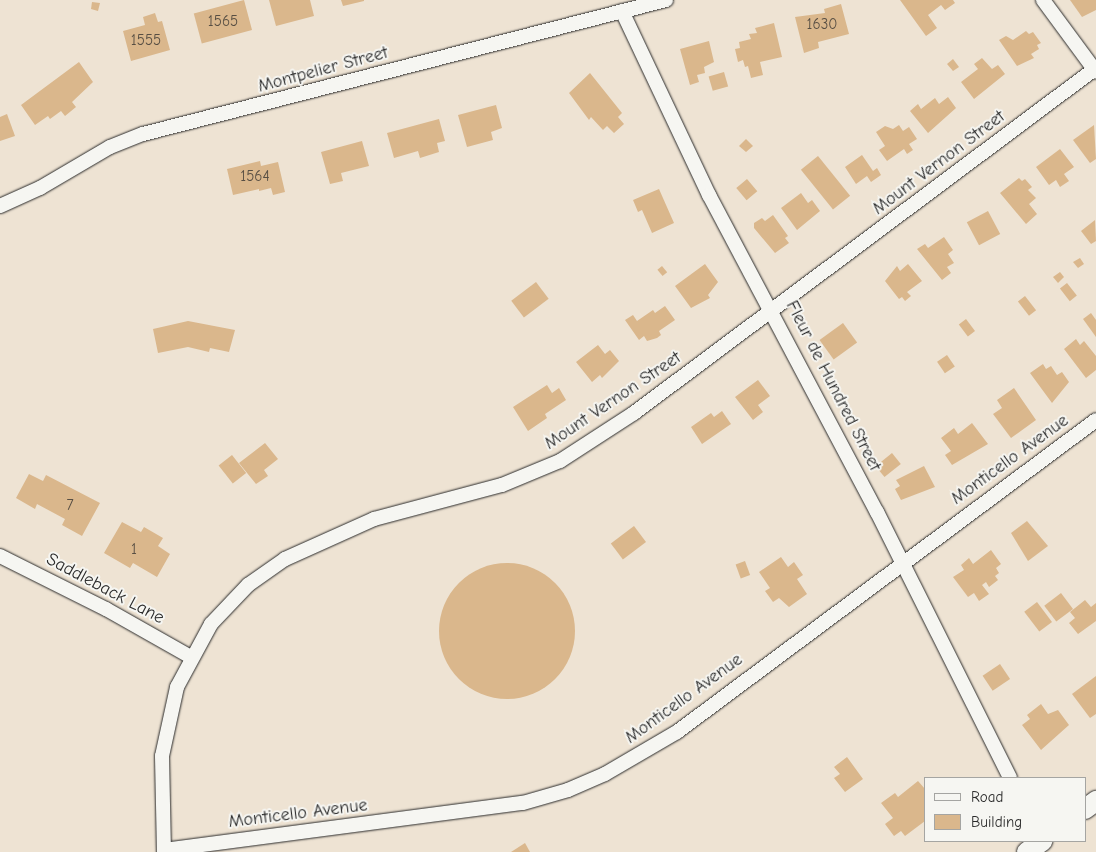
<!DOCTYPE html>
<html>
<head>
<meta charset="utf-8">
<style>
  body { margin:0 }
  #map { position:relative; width:1096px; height:852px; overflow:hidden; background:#eee3d3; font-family:"Comic Neue",sans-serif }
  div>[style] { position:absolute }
  .building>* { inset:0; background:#dab78c; transform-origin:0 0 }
  .round { border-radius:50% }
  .roads { filter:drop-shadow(0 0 1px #2b2b2b) drop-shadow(0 0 1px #2b2b2b) }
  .minor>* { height:14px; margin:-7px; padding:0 7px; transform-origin:7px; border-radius:7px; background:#f6f6f2 }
  .secondary>* { height:20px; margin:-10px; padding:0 10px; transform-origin:10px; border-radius:10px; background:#f6f6f2 }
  span { translate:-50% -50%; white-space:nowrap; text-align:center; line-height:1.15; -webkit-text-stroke:4px #f6f6f2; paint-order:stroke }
  .number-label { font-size:15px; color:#574e43 }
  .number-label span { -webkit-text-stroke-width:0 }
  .street-label { font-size:18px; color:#2b2b2b }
  .legend { position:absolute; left:924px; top:777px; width:162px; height:65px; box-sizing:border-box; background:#f6f6f2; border:1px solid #a5a5a2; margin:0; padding:6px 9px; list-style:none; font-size:15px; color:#2b2b2b }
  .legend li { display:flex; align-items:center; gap:10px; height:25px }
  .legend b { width:25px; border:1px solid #a5a5a2 }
</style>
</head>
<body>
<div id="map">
  <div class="building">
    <i style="left:244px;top:0;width:31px;height:52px;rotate:75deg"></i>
    <i style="clip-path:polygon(269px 0,310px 0,314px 16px,276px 26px)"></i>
    <i style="clip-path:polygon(341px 0,364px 0,364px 1px,343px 6px)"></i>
    <i style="clip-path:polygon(900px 0,953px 0,955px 3px,945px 10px,941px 5px,928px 15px,937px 28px,926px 36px)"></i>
    <i style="clip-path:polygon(1070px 0,1096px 0,1096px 10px,1082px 17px)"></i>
    <i style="clip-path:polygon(92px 2px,100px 3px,98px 11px,91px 9px)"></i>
    <i style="clip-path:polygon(841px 4px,849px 34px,818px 42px,819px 48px,804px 53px,795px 17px,825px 13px,824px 9px)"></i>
    <i style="clip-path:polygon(155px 13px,158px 22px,162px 21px,170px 50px,131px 61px,123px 31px,145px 25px,143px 17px)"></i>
    <i style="clip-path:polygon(774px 23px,782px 57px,760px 62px,763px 75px,751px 78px,748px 66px,745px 67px,743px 60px,738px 62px,735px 49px,740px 48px,739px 42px,751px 39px,749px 34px,757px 33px,755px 28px)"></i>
    <i style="clip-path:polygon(1026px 31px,1029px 34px,1033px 32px,1041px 43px,1037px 45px,1039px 49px,1031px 54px,1034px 58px,1017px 66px,999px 40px,1006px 36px,1013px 40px)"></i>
    <i style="clip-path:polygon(709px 41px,714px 62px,704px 67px,705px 73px,697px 75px,699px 82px,690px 85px,680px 49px)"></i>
    <i style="clip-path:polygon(982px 58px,992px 69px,998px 65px,1005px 74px,974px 99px,961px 82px,978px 69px,974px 64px)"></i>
    <i style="clip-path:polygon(953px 59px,959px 67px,953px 71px,947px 64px)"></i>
    <i style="clip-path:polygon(79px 62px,93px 82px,72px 102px,76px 107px,65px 116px,61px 111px,50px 119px,48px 116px,35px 125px,21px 105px)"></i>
    <i style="left:724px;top:72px;width:15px;height:16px;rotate:74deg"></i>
    <i style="clip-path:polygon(590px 73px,622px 113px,618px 117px,624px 124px,614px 133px,607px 126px,603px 130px,591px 117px,589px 120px,569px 93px)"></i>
    <i style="clip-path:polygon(948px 97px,956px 108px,928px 133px,910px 111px,918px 104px,921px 109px,935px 98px,939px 104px)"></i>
    <i style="clip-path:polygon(496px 105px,502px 128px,491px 132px,493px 140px,467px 147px,458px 115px)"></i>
    <i style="clip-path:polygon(7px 114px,15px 136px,0 141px,0 117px)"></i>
    <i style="clip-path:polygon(439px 119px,445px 141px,437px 143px,439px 152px,420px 158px,418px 151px,394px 158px,387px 133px)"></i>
    <i style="clip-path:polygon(899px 125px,903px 131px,909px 127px,917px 139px,909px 144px,913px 150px,907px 154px,904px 149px,887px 161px,879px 150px,885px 146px,876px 132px,885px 126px,893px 129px)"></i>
    <i style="clip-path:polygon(1094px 125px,1096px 159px,1090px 163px,1073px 140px)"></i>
    <i style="clip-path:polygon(746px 139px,753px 146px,746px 152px,739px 146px)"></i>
    <i style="clip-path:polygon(362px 141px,369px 166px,341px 173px,343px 181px,330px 184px,321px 152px)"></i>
    <i style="clip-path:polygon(1060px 149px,1074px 167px,1064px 174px,1069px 181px,1060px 187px,1056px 180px,1049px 185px,1036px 167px)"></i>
    <i style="clip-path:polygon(862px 155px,873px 171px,877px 168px,881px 175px,871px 182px,867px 176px,856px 184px,845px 167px)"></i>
    <i style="left:818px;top:156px;width:51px;height:22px;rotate:51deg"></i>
    <i style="clip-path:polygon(260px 161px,261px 166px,278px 162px,285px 192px,273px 195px,271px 188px,259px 191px,259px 189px,233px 195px,227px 169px)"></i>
    <i style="clip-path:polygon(1019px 178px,1022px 181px,1025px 179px,1032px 187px,1028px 190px,1036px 198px,1029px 204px,1037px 214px,1026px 224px,1000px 193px)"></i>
    <i style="left:747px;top:179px;width:16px;height:14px;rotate:50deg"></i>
    <i style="clip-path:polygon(659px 189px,674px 223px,652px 233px,642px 210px,638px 212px,633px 200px)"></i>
    <i style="clip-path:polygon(801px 193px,808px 203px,812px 200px,820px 211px,797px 230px,781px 208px)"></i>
    <i style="left:988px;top:211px;width:26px;height:24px;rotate:62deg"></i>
    <i style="clip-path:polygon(773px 215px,788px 236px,785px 238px,789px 243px,775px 253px,754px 228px,754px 223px,762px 218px,765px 221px)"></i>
    <i style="clip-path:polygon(1095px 220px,1096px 241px,1091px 244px,1081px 231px)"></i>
    <i style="clip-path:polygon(944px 237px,953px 250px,948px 254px,954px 263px,947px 267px,951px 273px,942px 280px,917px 249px,925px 244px,928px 248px)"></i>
    <i style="clip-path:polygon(1080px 258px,1084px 264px,1078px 268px,1073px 262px)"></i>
    <i style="clip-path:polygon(705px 264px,718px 282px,708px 295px,710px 298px,691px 308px,675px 286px)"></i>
    <i style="clip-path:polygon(908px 264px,922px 281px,907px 292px,911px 296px,905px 301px,902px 297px,899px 299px,885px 281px,897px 266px,900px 271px)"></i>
    <i style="left:662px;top:266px;width:8px;height:6px;rotate:50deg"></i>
    <i style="clip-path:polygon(1060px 272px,1064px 277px,1058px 283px,1053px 277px)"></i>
    <i style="left:536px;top:282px;width:21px;height:31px;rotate:53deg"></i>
    <i style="left:1067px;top:283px;width:16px;height:9px;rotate:52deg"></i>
    <i style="left:1025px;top:296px;width:18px;height:9px;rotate:52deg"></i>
    <i style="clip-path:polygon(665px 306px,675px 320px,659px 331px,661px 335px,657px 338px,647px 341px,644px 336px,639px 340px,625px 320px,633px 315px,637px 321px,653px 310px,655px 313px)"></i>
    <i style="clip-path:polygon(1091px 313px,1096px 320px,1096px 337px,1083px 319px)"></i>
    <i style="left:966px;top:319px;width:15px;height:9px;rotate:53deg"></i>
    <i style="clip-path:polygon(188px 321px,235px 330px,229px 352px,210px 348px,209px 352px,188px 347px,158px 353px,153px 329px)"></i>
    <i style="left:843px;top:323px;width:24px;height:29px;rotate:54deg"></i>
    <i style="clip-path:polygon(1076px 339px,1080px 345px,1084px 341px,1096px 356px,1096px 370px,1086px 378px,1064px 349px)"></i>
    <i style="clip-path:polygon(598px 345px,605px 354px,610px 350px,619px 361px,602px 378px,600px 375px,592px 382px,576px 362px)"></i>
    <i style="left:947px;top:355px;width:14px;height:12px;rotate:56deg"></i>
    <i style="clip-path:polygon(1043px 364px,1046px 369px,1051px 366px,1057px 375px,1062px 372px,1069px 382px,1052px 403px,1030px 373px)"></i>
    <i style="clip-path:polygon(758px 380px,770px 396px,758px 405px,763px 412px,753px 420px,735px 397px)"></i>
    <i style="clip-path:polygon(547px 385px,552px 393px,559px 388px,566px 400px,545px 414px,547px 418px,528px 431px,513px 407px)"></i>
    <i style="clip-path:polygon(1014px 388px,1036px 420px,1011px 438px,993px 414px,1002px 408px,997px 400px)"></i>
    <i style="clip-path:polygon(722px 411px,731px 424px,702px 444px,691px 427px,711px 413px,714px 417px)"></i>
    <i style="clip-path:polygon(972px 423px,988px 444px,952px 465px,945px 455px,951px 451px,941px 438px,954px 428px,958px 434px)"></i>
    <i style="clip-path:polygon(265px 443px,278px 459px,264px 470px,268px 476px,256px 484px,239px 463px)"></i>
    <i style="left:892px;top:453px;width:14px;height:21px;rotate:51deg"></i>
    <i style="left:232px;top:455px;width:23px;height:17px;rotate:52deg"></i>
    <i style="clip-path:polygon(924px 466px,935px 487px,901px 500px,895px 489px,900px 486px,896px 480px)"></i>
    <i style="clip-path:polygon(29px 474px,43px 481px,46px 475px,100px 503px,82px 536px,62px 525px,65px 519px,37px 504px,35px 509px,16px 498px)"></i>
    <i style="clip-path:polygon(1027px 521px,1048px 546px,1028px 561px,1011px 533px)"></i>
    <i style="clip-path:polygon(122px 522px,141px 532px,144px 527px,163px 538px,158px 546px,170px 554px,157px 577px,133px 563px,130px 568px,104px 553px)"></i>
    <i style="left:634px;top:526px;width:20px;height:29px;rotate:53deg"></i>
    <i style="clip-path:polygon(991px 550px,1001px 564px,996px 568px,999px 573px,995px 576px,998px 580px,989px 587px,986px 582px,982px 585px,989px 594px,979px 601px,974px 593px,968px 597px,953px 577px,964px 570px,961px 565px,969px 558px,973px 564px)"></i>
    <i style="clip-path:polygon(781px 557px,788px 567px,794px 562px,803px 575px,797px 579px,807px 594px,789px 607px,779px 598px,773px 602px,765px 591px,770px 588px,759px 572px)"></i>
    <i style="left:745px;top:561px;width:15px;height:10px;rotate:70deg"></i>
    <i class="round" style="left:439px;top:563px;width:136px;height:136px"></i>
    <i style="left:1061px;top:593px;width:20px;height:21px;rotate:53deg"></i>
    <i style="clip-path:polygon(1085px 600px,1091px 607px,1096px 603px,1096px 621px,1078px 634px,1069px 623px,1075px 618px,1070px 612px)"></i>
    <i style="left:1037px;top:602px;width:25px;height:16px;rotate:53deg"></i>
    <i style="left:1000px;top:664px;width:18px;height:21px;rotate:56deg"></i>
    <i style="clip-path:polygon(1096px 676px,1096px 714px,1090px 718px,1072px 694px)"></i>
    <i style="clip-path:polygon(1041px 704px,1048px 714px,1058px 710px,1069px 725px,1041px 750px,1022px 725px,1030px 719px,1027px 715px)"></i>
    <i style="clip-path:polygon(847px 757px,863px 779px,845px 792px,834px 778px,840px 774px,834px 767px)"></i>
    <i style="clip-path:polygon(918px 781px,925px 789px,925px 821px,905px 836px,901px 831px,894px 836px,885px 824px,893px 818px,881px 803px,895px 793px,898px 797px)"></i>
    <i style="clip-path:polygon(525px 843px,530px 852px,511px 852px)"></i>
  </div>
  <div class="roads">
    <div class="minor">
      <i style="left:1043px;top:0;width:89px;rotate:53.6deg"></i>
      <i style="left:622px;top:11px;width:204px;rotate:64.7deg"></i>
      <i style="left:709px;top:195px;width:359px;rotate:62.1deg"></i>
      <i style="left:877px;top:512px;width:297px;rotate:63.4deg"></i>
      <i style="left:0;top:206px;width:44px;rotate:-24.2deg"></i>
      <i style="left:40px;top:188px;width:81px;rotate:-30.4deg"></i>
      <i style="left:110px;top:147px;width:35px;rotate:-22deg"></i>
      <i style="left:143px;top:134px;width:540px;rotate:-14.37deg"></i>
      <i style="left:0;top:556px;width:119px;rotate:26.6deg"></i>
      <i style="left:106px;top:609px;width:98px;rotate:29.5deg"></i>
      <i style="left:164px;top:850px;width:362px;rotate:-7.5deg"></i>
      <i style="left:523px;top:803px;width:47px;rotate:-16.1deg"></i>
      <i style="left:568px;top:790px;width:40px;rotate:-23.4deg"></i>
      <i style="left:605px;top:774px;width:83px;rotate:-30.3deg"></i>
      <i style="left:677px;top:732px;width:522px;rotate:-36.67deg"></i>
      <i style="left:164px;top:852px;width:96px;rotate:-91.2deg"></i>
      <i style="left:162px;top:756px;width:71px;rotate:-77.7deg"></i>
      <i style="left:177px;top:687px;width:72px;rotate:-61.6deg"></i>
      <i style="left:211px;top:624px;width:54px;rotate:-46.5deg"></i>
      <i style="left:248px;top:585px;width:45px;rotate:-35.1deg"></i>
      <i style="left:285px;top:559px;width:98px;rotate:-24.2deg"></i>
      <i style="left:374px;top:519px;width:132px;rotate:-14.9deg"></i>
      <i style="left:502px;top:485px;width:63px;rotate:-22.5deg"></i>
      <i style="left:560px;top:461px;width:88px;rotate:-33deg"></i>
      <i style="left:634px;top:413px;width:577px;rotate:-36.75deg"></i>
    </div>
    <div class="secondary">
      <i style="left:1085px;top:809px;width:14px;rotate:-36deg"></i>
      <i style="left:1027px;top:852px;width:19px;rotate:-36deg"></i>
    </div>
  </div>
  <div class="number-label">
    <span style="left:223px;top:22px">1565</span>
    <span style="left:822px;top:25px">1630</span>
    <span style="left:146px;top:41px">1555</span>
    <span style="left:255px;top:177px">1564</span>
    <span style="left:70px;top:506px">7</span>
    <span style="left:134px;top:550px">1</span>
  </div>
  <div class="street-label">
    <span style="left:323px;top:70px;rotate:-15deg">Montpelier Street</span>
    <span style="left:939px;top:163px;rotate:-37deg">Mount Vernon Street</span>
    <span style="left:833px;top:386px;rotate:63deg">Fleur de Hundred Street</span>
    <span style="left:613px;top:401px;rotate:-34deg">Mount Vernon Street</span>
    <span style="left:1010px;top:460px;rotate:-36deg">Monticello Avenue</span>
    <span style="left:105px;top:589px;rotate:28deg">Saddleback Lane</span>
    <span style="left:684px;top:699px;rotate:-36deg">Monticello Avenue</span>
    <span style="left:298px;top:814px;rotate:-7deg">Monticello Avenue</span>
  </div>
  <ul class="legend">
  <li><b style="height:6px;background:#f6f6f2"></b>Road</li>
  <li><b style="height:14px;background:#dab78c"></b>Building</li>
  </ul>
</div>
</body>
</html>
